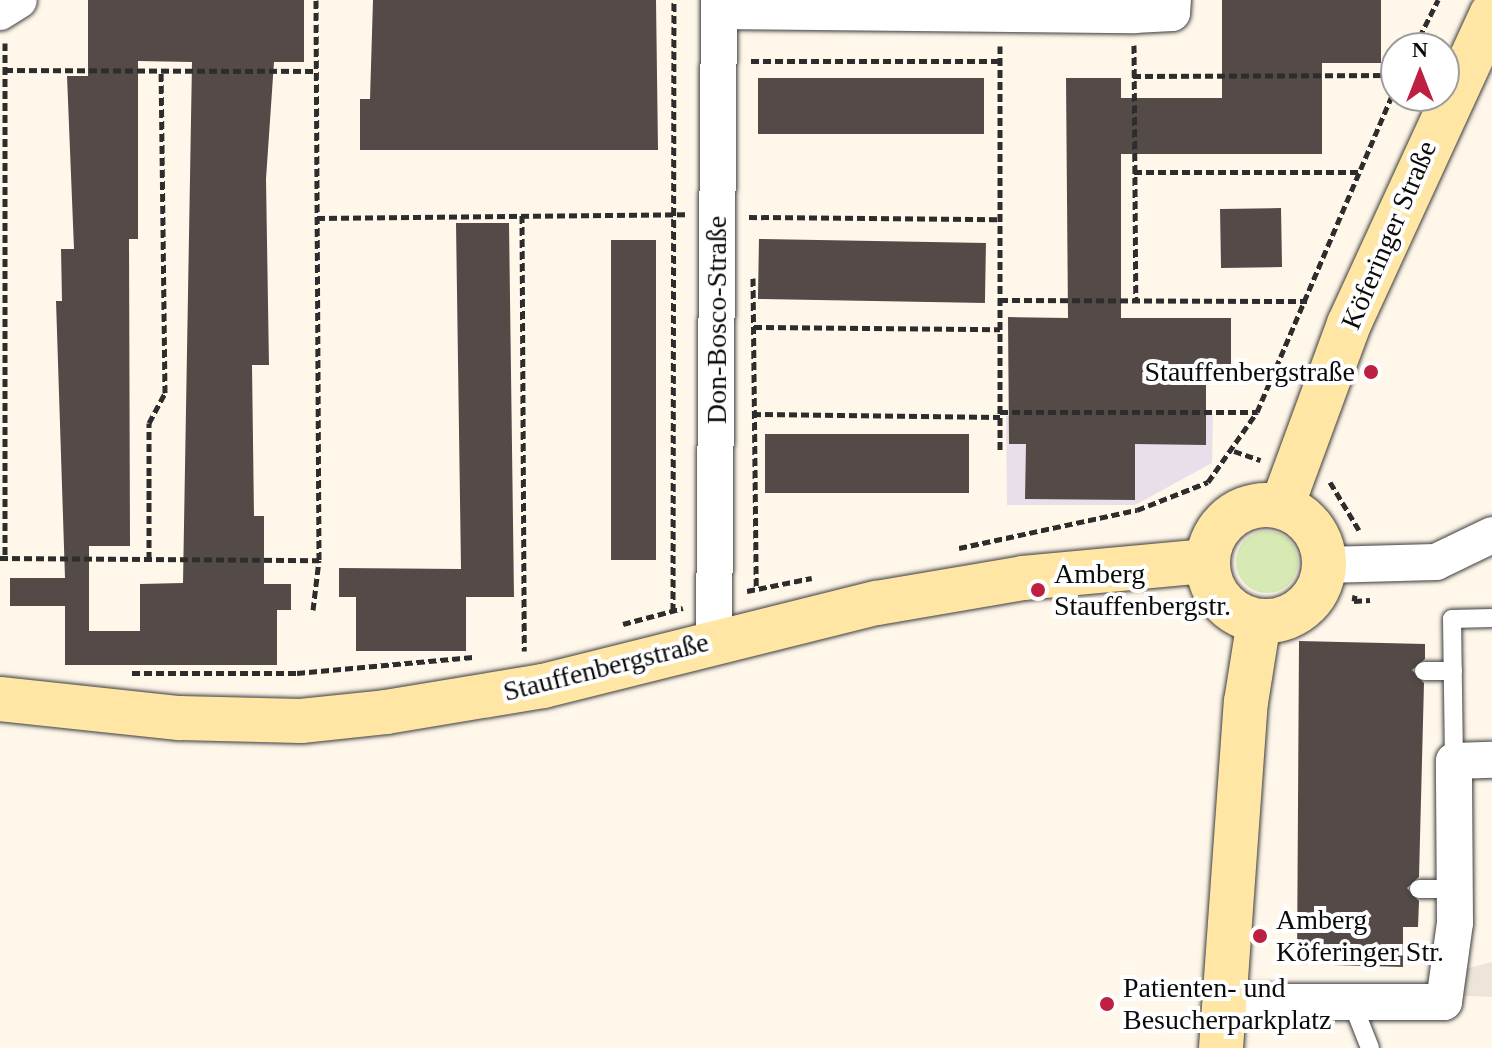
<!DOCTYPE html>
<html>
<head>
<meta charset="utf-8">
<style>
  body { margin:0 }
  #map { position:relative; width:1492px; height:1048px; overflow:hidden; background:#fff7ea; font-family:"Times New Roman",serif }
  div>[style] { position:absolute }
  .industrial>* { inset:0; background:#e8dfeb }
  .green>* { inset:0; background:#d8eab3 }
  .round { border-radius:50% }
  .plaza>* { inset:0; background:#eee5da }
  .building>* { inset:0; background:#544a47; transform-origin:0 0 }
  .path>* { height:5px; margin-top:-2.5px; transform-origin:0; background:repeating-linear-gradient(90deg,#2d2d2d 0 8px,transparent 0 12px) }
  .roads { filter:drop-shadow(0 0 2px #3e3e3e) drop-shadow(0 0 2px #3e3e3e) }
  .lane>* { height:18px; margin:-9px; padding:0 9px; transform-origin:9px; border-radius:9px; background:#fff }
  .street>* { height:36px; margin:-18px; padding:0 18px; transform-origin:18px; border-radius:18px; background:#fff }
  .secondary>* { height:44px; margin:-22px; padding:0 22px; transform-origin:22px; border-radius:22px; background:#ffe6a5 }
  .secondary>.ring { margin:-22px; padding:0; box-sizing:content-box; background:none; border:44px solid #ffe6a5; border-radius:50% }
  .dots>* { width:22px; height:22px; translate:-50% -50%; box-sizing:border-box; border:4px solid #fff; border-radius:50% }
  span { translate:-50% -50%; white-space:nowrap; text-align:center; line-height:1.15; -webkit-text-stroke:8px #fff; paint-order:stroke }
  .street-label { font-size:28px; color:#0b0b0b }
  .poi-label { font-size:28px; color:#0b0b0b }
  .right { translate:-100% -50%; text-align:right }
  .left { translate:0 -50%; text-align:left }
  .north { position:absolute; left:1380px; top:32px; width:80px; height:80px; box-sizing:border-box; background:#fff; border:2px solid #9d9d9d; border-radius:50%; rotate:0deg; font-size:22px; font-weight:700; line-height:32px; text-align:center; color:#0b0b0b }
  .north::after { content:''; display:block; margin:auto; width:28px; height:36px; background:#be2042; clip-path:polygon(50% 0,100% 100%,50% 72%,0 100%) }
</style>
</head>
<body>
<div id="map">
  <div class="industrial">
    <i style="clip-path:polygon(1213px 415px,1212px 463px,1135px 505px,1007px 505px,1006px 416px)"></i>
  </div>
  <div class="green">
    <i class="round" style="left:1236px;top:531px;width:62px;height:62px"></i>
  </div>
  <div class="plaza">
    <i style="clip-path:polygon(1492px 962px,1492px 997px,1448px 995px,1465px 969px)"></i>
  </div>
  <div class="building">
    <i style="clip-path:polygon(evenodd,88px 0,304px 0,304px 62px,274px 62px,266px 179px,269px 365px,252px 365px,254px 516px,264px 516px,264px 584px,291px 584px,291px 610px,277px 610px,277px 665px,65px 665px,65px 606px,10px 606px,10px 578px,65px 578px,56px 301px,62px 301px,61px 249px,74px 249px,67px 76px,88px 76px,88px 0,138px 61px,192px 62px,183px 583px,140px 584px,140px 631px,89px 631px,89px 546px,130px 546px,129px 239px,138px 239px,138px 61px)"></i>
    <i style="clip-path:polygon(373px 0,656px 0,658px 150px,360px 150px,360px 99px,370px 99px)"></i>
    <i style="clip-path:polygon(1222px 0,1381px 0,1381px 63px,1322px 63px,1322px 154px,1121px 154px,1121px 318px,1231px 318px,1231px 375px,1206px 375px,1206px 445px,1135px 444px,1135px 500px,1025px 499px,1026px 444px,1009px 444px,1008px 317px,1068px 318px,1066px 78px,1121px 78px,1121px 98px,1222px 98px)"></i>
    <i style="left:758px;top:78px;width:226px;height:56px"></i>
    <i style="left:1281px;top:208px;width:59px;height:61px;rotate:89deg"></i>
    <i style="clip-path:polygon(456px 223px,509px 223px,514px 597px,466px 597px,466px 651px,356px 651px,356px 597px,339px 597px,339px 568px,461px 569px)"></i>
    <i style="left:759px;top:239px;width:227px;height:60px;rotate:1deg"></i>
    <i style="left:611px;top:240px;width:45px;height:320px"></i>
    <i style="left:765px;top:434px;width:204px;height:59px"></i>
    <i style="clip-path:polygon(1299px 641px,1425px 644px,1425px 659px,1412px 670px,1424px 683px,1419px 877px,1407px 888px,1419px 901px,1418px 927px,1403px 927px,1403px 967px,1297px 964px)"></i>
  </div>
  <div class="path">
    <i style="left:5px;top:43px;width:515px;rotate:90deg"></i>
    <i style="left:1134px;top:45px;width:255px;rotate:89.6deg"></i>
    <i style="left:1000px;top:46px;width:404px;rotate:90deg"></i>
    <i style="left:1414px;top:48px;width:54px;rotate:-63.4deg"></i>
    <i style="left:751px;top:61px;width:249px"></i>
    <i style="left:5px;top:70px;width:311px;rotate:0.2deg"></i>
    <i style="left:1133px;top:76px;width:263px;rotate:-0.2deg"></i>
    <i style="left:1134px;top:172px;width:226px"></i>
    <i style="left:522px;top:215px;width:436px;rotate:89.7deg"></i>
    <i style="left:749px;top:217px;width:251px;rotate:0.5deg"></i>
    <i style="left:317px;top:218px;width:370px;rotate:-0.6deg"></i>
    <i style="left:753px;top:278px;width:311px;rotate:89.4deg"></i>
    <i style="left:1000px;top:300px;width:307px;rotate:0.2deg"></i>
    <i style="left:754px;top:327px;width:246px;rotate:0.5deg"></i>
    <i style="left:1000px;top:412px;width:257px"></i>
    <i style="left:753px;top:414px;width:247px;rotate:0.7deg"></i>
    <i style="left:1234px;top:451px;width:28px;rotate:19deg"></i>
    <i style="left:1330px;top:482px;width:56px;rotate:58.9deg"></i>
    <i style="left:959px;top:548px;width:182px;rotate:-12.1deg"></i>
    <i style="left:1137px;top:510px;width:76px;rotate:-21.5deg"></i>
    <i style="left:1208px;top:482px;width:85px;rotate:-55deg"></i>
    <i style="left:1257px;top:412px;width:354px;rotate:-66.9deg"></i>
    <i style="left:0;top:558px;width:319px;rotate:0.4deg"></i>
    <i style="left:149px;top:559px;width:136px;rotate:-90deg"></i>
    <i style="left:149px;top:423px;width:34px;rotate:-62deg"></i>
    <i style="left:165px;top:393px;width:323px;rotate:-90.7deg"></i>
    <i style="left:747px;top:591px;width:66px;rotate:-11.3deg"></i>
    <i style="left:1355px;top:595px;width:6px;rotate:99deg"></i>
    <i style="left:1354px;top:601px;width:16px;rotate:-4deg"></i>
    <i style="left:313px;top:610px;width:50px;rotate:-83.2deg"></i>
    <i style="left:319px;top:560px;width:560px;rotate:-90.31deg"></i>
    <i style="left:673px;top:611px;width:611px;rotate:-89.91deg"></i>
    <i style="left:623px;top:624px;width:62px;rotate:-14.9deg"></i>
    <i style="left:132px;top:673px;width:165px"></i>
    <i style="left:297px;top:673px;width:177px;rotate:-5.2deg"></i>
  </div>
  <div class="roads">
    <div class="lane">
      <i style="left:1424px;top:671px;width:29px"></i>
      <i style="left:1454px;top:761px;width:142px;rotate:-90.8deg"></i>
      <i style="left:1452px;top:619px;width:40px;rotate:-1.4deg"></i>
      <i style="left:1419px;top:889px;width:36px"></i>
      <i style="left:1353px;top:1005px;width:46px;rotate:68.4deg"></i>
    </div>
    <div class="street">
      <i style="left:719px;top:11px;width:415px;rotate:0.6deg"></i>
      <i style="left:1134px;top:15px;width:38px;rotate:-3deg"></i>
      <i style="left:1172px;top:13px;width:13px;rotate:-86deg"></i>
      <i style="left:0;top:12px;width:22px;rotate:-32deg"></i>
      <i style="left:1325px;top:565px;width:111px;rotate:-1.5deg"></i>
      <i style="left:1436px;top:562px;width:62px;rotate:-25.7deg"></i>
      <i style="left:714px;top:640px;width:640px;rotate:-89.55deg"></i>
      <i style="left:1225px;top:1002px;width:219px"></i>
      <i style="left:1444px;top:1002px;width:80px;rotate:-82.1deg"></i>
      <i style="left:1455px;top:923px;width:162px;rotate:-90.4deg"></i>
      <i style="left:1454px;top:761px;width:38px;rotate:-2deg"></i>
    </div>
    <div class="secondary">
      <i class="ring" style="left:1208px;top:505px;width:72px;height:72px"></i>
      <i style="left:1282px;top:506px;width:194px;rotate:-69.8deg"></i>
      <i style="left:1349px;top:324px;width:342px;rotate:-65.3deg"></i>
      <i style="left:0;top:699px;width:180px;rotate:6.1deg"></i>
      <i style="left:179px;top:718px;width:122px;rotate:1.4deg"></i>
      <i style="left:301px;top:721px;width:85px;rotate:-6deg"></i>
      <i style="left:386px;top:712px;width:159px;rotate:-9.4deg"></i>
      <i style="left:543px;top:686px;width:344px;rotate:-14deg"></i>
      <i style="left:877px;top:603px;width:148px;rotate:-9.7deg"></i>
      <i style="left:1023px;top:578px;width:185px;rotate:-5.3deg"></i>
      <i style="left:1221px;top:1048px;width:347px;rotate:-85.9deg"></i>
      <i style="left:1246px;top:702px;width:82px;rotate:-80.9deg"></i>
    </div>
  </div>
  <div class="dots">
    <i style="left:1371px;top:372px;background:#be2042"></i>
    <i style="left:1038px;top:590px;background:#be2042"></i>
    <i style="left:1260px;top:936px;background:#be2042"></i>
    <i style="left:1107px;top:1004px;background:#be2042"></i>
  </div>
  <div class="street-label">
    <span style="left:1389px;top:235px;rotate:-67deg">Köferinger Straße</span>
    <span style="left:717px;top:320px;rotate:-90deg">Don-Bosco-Straße</span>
    <span style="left:606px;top:667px;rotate:-14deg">Stauffenbergstraße</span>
  </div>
  <div class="poi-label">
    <span class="right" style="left:1355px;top:372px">Stauffenbergstraße</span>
    <span class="left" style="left:1054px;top:590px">Amberg<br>Stauffenbergstr.</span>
    <span class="left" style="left:1276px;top:936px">Amberg<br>Köferinger Str.</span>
    <span class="left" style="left:1123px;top:1004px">Patienten- und<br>Besucherparkplatz</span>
  </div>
  <div class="north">N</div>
</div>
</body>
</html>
